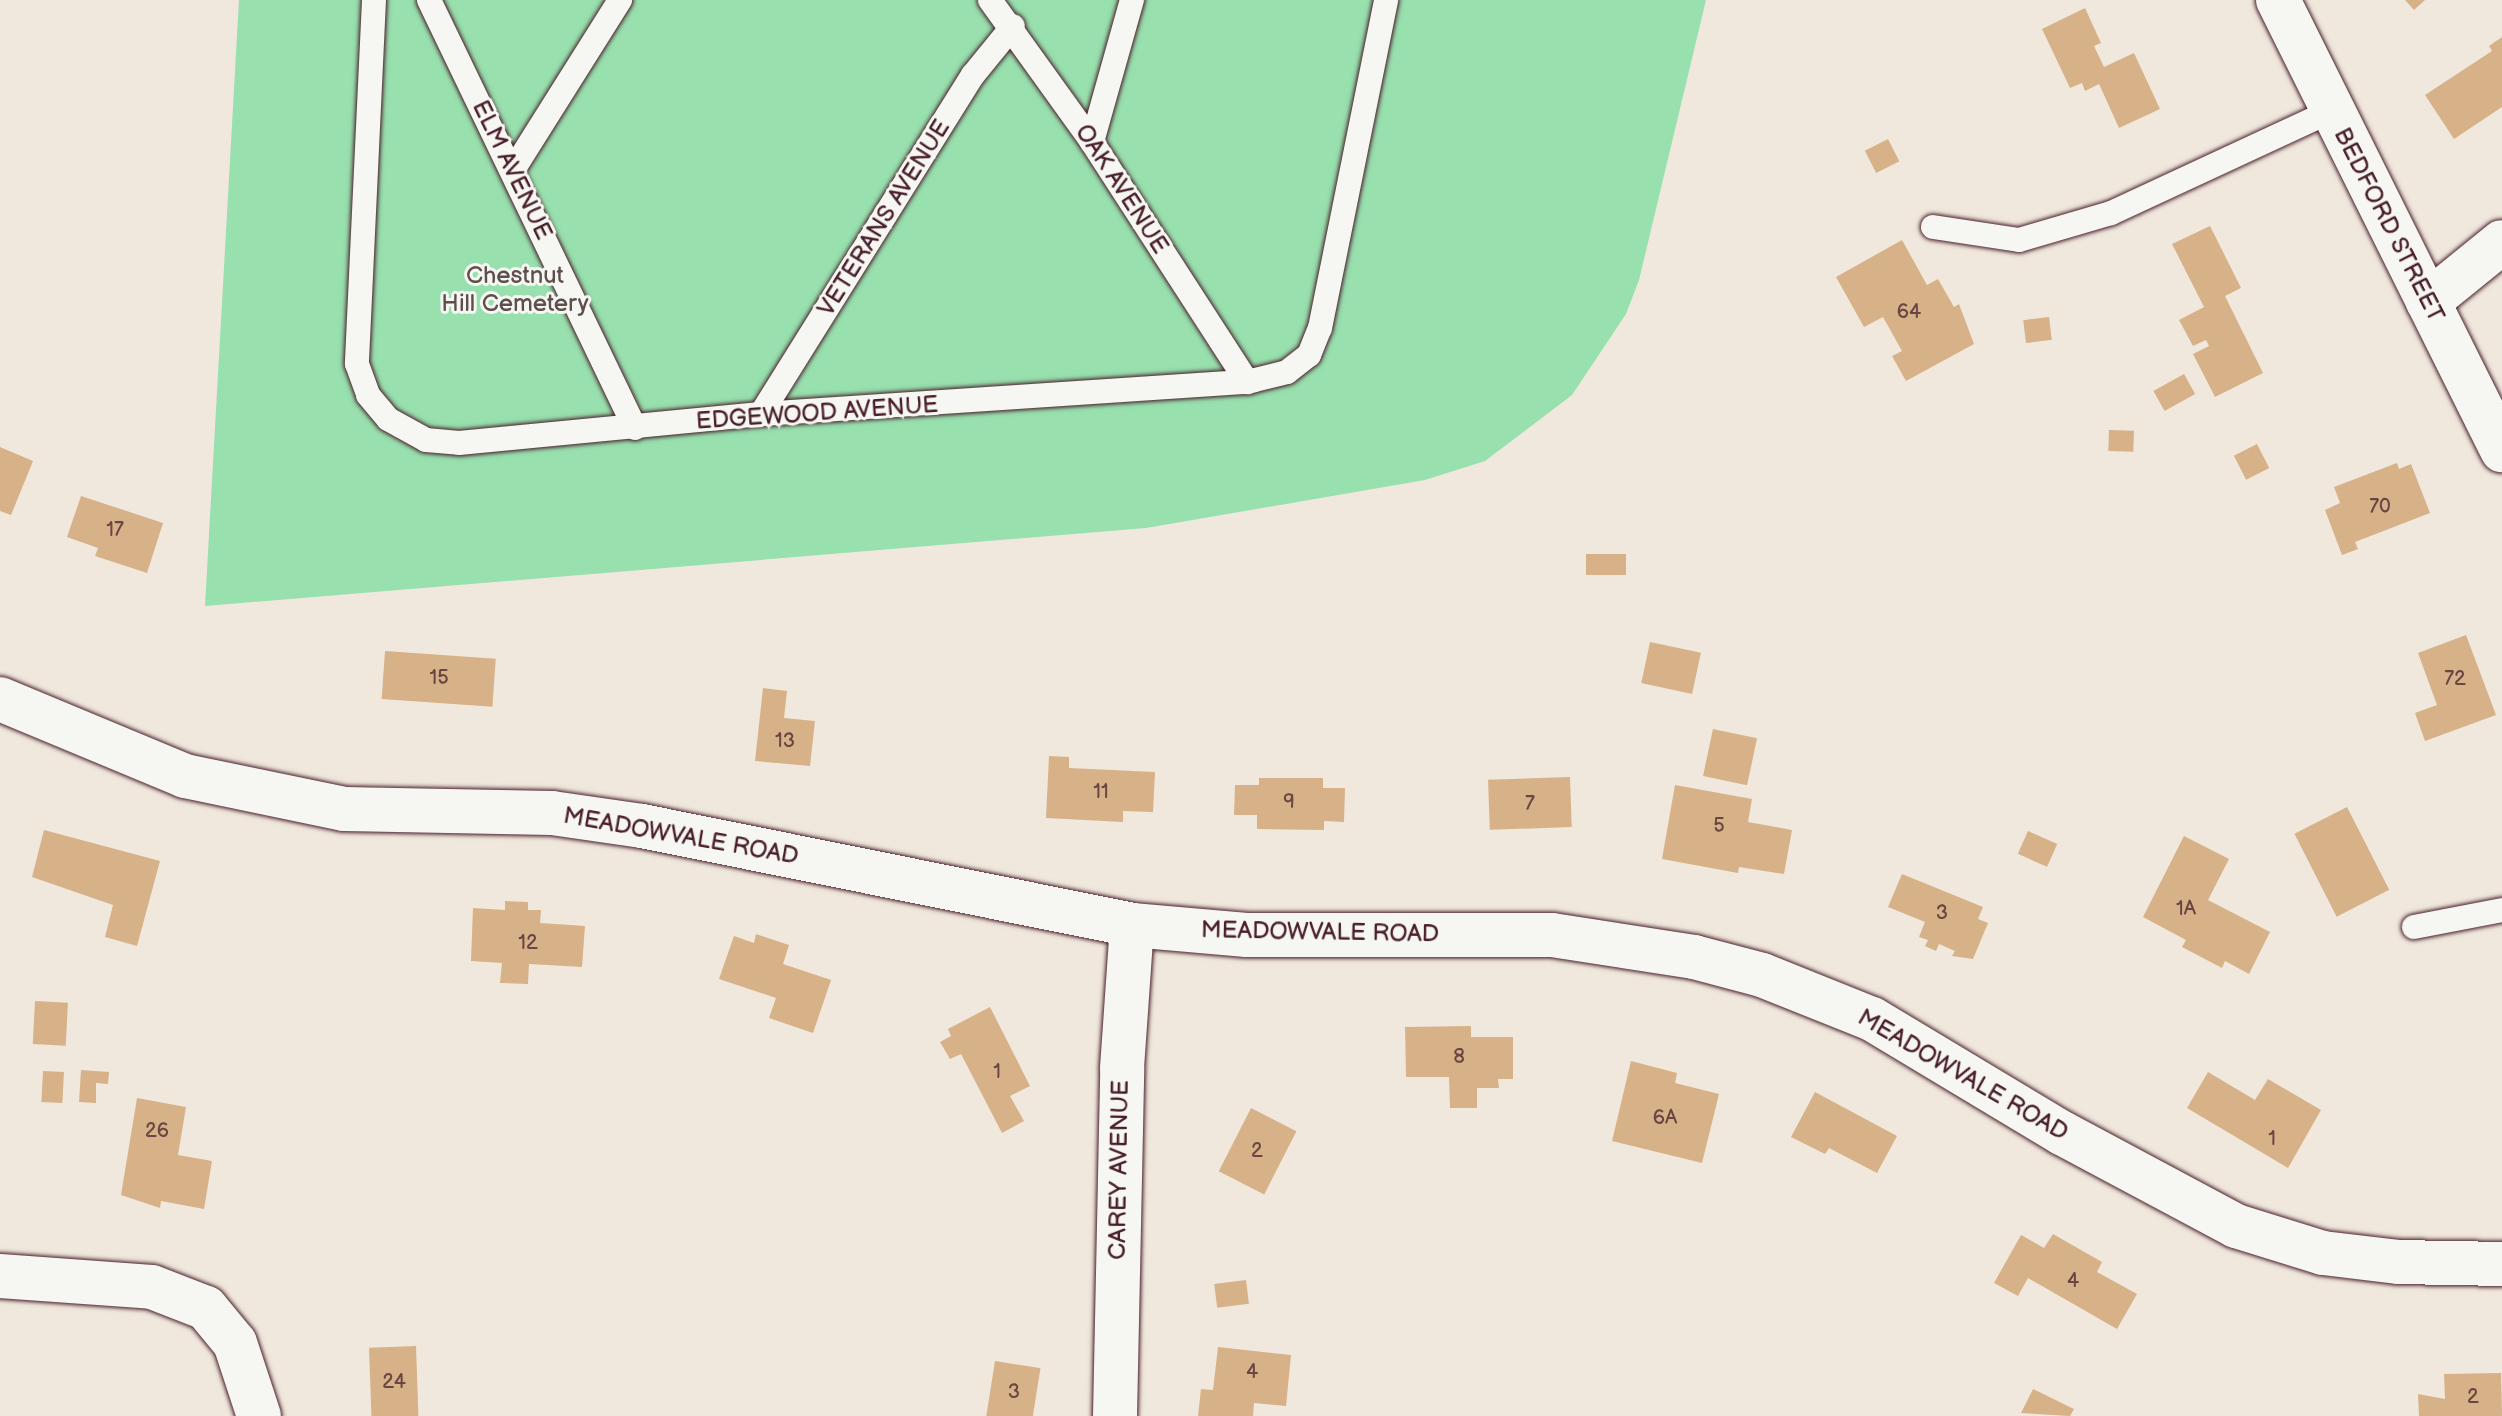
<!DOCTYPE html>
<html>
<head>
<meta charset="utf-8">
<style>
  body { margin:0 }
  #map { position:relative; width:2502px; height:1416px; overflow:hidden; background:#f0e8dd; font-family:"Balsamiq Sans",sans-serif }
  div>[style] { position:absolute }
  .green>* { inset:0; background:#98e0ae }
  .building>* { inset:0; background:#d7b188; transform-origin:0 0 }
  .roads { filter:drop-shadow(0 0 2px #4a1f2b) drop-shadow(0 0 2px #4a1f2b) }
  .lane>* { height:24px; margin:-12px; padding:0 12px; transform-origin:12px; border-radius:12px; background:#f6f6f2 }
  .street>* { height:44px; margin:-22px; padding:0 22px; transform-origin:22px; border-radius:22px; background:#f6f6f2 }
  .secondary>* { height:44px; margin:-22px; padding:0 22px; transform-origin:22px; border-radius:22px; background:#f6f6f2 }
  span { translate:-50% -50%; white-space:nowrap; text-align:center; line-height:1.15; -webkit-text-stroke:6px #f6f6f2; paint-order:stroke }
  .number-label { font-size:20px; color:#6d4442 }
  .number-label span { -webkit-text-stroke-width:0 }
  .street-label { font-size:24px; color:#4a1f2b }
  .park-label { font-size:24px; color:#5e4f4c }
</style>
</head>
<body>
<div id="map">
  <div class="green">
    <i style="clip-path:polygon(239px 0,1706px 0,1639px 280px,1626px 314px,1572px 395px,1485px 461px,1425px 480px,1146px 528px,205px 606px)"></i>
  </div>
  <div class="building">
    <i style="clip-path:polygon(2405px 0,2425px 0,2414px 10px)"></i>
    <i style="clip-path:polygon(2085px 8px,2101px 43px,2094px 46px,2104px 67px,2134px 53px,2160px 109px,2119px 128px,2099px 84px,2085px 91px,2082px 83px,2070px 88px,2042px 29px)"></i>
    <i style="clip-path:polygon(2502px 37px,2502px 107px,2454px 139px,2425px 95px,2492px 51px,2489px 46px)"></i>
    <i style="left:1888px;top:139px;width:25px;height:26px;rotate:63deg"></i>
    <i style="clip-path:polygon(2210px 226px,2241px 288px,2225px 296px,2263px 373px,2215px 397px,2193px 354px,2209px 346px,2206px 340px,2193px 346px,2179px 320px,2204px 307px,2172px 244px)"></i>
    <i style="clip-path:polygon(1902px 240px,1927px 285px,1938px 279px,1954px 307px,1959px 304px,1974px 344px,1906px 381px,1892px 356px,1902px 351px,1883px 317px,1864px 327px,1836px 277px)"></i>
    <i style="left:2049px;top:317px;width:23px;height:26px;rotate:83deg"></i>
    <i style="left:2184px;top:374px;width:23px;height:35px;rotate:61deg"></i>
    <i style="left:2109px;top:430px;width:25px;height:21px;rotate:2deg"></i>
    <i style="left:2257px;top:444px;width:27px;height:26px;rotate:63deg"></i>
    <i style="clip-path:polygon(0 447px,33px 461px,11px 515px,0 511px)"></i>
    <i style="clip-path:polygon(2397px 463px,2399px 469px,2411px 464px,2430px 513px,2355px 542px,2358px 549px,2342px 555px,2325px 510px,2340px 503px,2334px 487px)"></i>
    <i style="clip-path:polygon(81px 496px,163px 523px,147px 573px,95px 556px,98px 548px,67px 537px)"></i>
    <i style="left:1626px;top:554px;width:21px;height:40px;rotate:90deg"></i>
    <i style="clip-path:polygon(2466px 635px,2496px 715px,2425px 741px,2415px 713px,2437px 705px,2418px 653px)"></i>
    <i style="left:1650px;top:642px;width:52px;height:42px;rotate:12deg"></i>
    <i style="left:385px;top:651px;width:111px;height:48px;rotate:4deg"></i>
    <i style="clip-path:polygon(763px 688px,787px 691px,784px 718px,815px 721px,810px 766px,755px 761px)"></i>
    <i style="left:1713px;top:729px;width:45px;height:48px;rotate:12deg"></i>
    <i style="clip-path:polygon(1049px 756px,1069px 757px,1069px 768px,1155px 772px,1153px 812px,1123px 811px,1123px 822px,1046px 818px)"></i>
    <i style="left:1570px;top:777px;width:50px;height:82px;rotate:88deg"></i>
    <i style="clip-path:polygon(1259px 778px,1323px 778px,1323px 788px,1345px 788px,1344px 822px,1324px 821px,1324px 830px,1257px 829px,1257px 815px,1234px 815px,1235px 785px,1259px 785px)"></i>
    <i style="clip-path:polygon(1675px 785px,1752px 799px,1748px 822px,1792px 830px,1784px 874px,1739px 867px,1738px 873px,1662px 859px)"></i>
    <i style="left:2347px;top:807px;width:93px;height:59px;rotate:63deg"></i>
    <i style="clip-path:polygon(44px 830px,160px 861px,137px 946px,105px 937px,113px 905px,32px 877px)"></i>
    <i style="left:2028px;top:831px;width:32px;height:25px;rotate:24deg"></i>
    <i style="clip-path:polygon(2184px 836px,2229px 859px,2208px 900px,2270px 932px,2249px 974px,2225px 961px,2222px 968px,2182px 947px,2186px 940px,2143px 917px)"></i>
    <i style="clip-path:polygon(1902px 874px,1983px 907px,1978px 919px,1988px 923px,1973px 959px,1952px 956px,1955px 951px,1939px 944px,1936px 951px,1925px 946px,1928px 940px,1919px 937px,1925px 922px,1888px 907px)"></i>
    <i style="clip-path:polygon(505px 901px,528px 902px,528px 910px,541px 910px,540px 923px,585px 926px,582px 967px,529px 964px,528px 984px,500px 983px,502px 963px,471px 961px,473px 908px,505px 910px)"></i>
    <i style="clip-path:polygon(756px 934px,789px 945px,783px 964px,831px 980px,813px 1033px,769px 1018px,776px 998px,719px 979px,734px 936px,754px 943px)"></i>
    <i style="left:35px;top:1001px;width:33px;height:43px;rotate:3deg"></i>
    <i style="clip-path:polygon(990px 1007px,1030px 1086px,1010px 1096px,1024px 1121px,1002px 1133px,961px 1054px,950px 1059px,940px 1042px,951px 1036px,948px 1029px)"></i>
    <i style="clip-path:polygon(1471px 1026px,1471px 1037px,1513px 1037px,1513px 1079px,1498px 1079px,1499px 1088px,1477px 1088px,1477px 1108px,1450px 1108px,1449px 1077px,1406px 1077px,1405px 1027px)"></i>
    <i style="clip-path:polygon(1631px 1061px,1677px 1073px,1675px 1083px,1719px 1094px,1702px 1163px,1612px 1141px)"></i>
    <i style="clip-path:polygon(81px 1070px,109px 1072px,108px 1084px,96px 1083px,96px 1103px,79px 1102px)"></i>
    <i style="left:43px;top:1071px;width:21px;height:31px;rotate:3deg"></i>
    <i style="clip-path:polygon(2208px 1072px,2255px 1100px,2268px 1079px,2321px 1110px,2288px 1168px,2187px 1108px)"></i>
    <i style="clip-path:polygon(1815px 1092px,1897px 1136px,1877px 1173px,1829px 1148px,1825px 1154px,1791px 1137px)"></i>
    <i style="clip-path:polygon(137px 1098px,186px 1107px,178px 1155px,212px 1161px,204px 1209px,161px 1201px,160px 1208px,121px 1195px)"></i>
    <i style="left:1251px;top:1108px;width:51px;height:71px;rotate:27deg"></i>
    <i style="clip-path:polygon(2053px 1234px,2102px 1262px,2097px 1272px,2137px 1294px,2117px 1329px,2028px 1278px,2018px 1296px,1994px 1283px,2021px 1235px,2044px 1248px)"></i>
    <i style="left:1246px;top:1280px;width:24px;height:32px;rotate:83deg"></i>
    <i style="left:416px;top:1346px;width:70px;height:47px;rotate:88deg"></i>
    <i style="clip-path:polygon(1218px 1347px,1291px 1355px,1286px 1406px,1254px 1403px,1253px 1416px,1198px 1416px,1201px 1389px,1213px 1390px)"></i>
    <i style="left:995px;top:1361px;width:46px;height:56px;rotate:9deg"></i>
    <i style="clip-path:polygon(2501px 1373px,2502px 1416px,2419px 1416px,2418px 1394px,2445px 1399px,2444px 1374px)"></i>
    <i style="clip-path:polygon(2033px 1389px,2074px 1409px,2070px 1416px,2021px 1413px)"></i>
  </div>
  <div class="roads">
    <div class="lane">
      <i style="left:374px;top:0;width:364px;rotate:92.7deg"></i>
      <i style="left:357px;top:364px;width:33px;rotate:70deg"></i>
      <i style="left:368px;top:395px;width:31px;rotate:50deg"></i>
      <i style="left:388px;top:419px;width:43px;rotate:28.9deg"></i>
      <i style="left:426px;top:440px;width:33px;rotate:5deg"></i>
      <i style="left:459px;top:443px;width:303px;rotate:-5.5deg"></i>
      <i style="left:761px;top:414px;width:487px;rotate:-3.8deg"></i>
      <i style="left:1247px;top:382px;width:41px;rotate:-14deg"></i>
      <i style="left:1287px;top:372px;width:28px;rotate:-38deg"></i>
      <i style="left:1309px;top:355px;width:29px;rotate:-68deg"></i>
      <i style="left:1320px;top:328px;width:335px;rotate:-78.6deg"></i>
      <i style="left:429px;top:0;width:475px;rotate:64.3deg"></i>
      <i style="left:990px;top:0;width:175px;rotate:54.3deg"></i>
      <i style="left:1092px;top:142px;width:286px;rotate:57.1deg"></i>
      <i style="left:1092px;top:142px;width:148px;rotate:-74.3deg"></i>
      <i style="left:513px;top:170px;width:201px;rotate:-57.8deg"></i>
      <i style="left:1933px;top:227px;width:87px;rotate:8.6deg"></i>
      <i style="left:2019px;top:240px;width:96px;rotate:-16.4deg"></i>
      <i style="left:2111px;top:213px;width:242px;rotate:-24.9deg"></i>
      <i style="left:761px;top:414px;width:400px;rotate:-58deg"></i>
      <i style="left:973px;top:75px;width:63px;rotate:-50.8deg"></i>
      <i style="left:2414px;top:927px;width:90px;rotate:-10.9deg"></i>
    </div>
    <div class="street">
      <i style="left:2428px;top:302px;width:95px;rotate:-39deg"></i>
      <i style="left:0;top:699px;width:200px;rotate:22.6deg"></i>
      <i style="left:185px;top:776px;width:162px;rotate:11.7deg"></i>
      <i style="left:344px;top:809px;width:208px;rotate:1.1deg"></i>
      <i style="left:552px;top:813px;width:91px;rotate:8.2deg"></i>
      <i style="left:642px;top:826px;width:500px;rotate:11.4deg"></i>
      <i style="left:1132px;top:925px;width:115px;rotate:5deg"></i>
      <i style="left:1247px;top:935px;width:305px"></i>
      <i style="left:1552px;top:935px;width:144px;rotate:8.8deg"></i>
      <i style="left:1694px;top:957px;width:70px;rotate:14.8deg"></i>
      <i style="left:1762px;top:975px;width:118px;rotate:21.8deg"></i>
      <i style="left:1872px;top:1019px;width:222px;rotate:31deg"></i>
      <i style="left:2062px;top:1133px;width:197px;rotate:28.1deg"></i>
      <i style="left:2236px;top:1226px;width:91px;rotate:17.2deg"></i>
      <i style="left:2323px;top:1253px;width:77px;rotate:6.8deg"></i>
      <i style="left:2399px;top:1262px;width:103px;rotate:1.1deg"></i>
      <i style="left:0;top:1276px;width:152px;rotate:4.1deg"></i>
      <i style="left:152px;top:1287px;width:58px;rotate:21.3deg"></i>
      <i style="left:206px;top:1308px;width:45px;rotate:50.4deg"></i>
      <i style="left:235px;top:1343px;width:77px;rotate:71.8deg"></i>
      <i style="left:1115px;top:1416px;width:348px;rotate:-88.8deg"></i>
      <i style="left:1122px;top:1068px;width:143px;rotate:-86deg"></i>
    </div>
    <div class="secondary">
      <i style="left:2278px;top:0;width:503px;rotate:63.54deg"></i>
    </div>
  </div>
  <div class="number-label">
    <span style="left:1909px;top:312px">64</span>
    <span style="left:2380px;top:507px">70</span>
    <span style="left:115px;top:530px">17</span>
    <span style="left:439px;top:678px">15</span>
    <span style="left:2455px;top:679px">72</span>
    <span style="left:785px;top:741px">13</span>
    <span style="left:1101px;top:792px">11</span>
    <span style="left:1289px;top:802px">9</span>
    <span style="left:1530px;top:804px">7</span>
    <span style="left:1719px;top:826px">5</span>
    <span style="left:2186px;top:909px">1A</span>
    <span style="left:1942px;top:913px">3</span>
    <span style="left:528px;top:943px">12</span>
    <span style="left:1459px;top:1057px">8</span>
    <span style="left:997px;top:1072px">1</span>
    <span style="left:1665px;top:1118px">6A</span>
    <span style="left:157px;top:1131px">26</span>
    <span style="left:2272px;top:1139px">1</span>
    <span style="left:1257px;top:1151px">2</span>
    <span style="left:2073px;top:1281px">4</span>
    <span style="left:1252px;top:1372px">4</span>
    <span style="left:394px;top:1382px">24</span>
    <span style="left:1014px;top:1392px">3</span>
    <span style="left:2473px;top:1397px">2</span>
  </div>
  <div class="street-label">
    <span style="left:512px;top:170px;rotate:64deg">ELM AVENUE</span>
    <span style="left:1122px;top:189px;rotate:57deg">OAK AVENUE</span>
    <span style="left:884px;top:218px;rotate:-58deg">VETERANS AVENUE</span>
    <span style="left:2389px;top:225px;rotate:63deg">BEDFORD STREET</span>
    <span style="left:817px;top:413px;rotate:-4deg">EDGEWOOD AVENUE</span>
    <span style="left:681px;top:836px;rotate:10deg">MEADOWVALE ROAD</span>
    <span style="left:1320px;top:932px;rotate:1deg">MEADOWVALE ROAD</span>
    <span style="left:1963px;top:1075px;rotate:30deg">MEADOWVALE ROAD</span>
    <span style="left:1119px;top:1170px;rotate:-89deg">CAREY AVENUE</span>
  </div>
  <div class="park-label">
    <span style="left:515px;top:290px">Chestnut<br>Hill Cemetery</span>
  </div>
</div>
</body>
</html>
